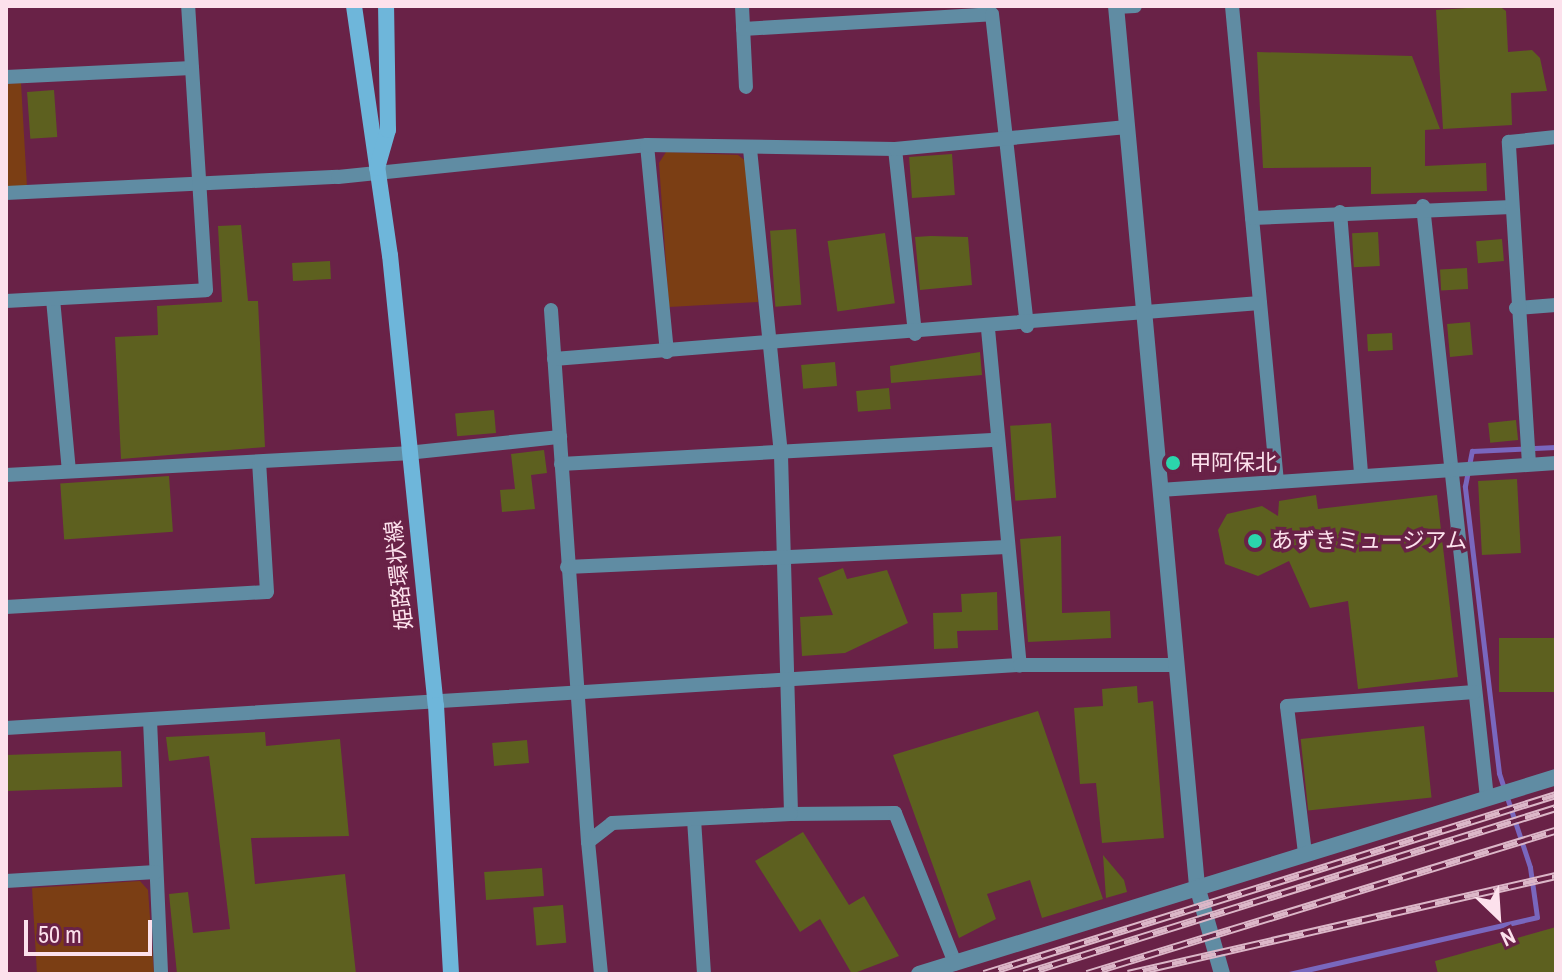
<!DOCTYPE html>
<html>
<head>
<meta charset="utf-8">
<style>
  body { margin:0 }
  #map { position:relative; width:1562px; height:980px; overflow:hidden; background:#692247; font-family:"Archivo Narrow","Noto Sans JP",sans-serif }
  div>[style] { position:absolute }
  .green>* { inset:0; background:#7b3e14 }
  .stream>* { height:5px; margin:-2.5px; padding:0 2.5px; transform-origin:2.5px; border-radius:2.5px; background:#7967be }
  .building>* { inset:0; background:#5d601f; transform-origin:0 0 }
  .minor>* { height:14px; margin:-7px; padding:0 7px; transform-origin:7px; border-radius:7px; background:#608ca3 }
  .tertiary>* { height:16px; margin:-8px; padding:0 8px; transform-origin:8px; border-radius:8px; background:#608ca3 }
  .secondary>* { height:16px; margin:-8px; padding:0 8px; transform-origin:8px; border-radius:8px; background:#6eb6da }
  .rail>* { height:8px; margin-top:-4px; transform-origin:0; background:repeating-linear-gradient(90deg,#692247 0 15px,#dcb7c8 0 30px); box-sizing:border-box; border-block:2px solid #dcb7c8 }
  .dots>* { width:22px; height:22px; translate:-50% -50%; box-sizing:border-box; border:4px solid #692247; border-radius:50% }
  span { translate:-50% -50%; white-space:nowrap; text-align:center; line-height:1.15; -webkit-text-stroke:7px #692247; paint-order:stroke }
  .poi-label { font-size:22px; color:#fce1ec }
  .left { translate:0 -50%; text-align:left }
  .street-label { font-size:22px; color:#fce1ec }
  .frame { position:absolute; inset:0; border:8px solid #fce1ec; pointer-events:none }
  .north { position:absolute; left:1458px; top:876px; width:80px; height:80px; -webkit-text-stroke:6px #692247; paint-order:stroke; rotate:155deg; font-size:22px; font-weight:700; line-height:32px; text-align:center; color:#fce1ec }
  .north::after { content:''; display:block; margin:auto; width:28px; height:36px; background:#fce1ec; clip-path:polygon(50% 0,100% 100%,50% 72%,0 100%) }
  .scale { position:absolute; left:24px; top:920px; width:128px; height:36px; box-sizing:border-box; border:4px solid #fce1ec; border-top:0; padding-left:10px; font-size:24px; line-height:28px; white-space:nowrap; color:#fce1ec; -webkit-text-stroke:6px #692247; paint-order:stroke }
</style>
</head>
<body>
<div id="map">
  <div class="green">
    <i style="clip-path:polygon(21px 83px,27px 187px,6px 188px,6px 84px)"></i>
    <i style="clip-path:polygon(666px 152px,738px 155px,747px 162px,758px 302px,669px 307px,659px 163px)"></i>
    <i style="clip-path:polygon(140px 881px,148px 890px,154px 974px,37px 974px,32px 888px)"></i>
  </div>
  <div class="stream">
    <i style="left:1289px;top:974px;width:254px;rotate:-12.9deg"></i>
    <i style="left:1537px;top:917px;width:50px;rotate:-98deg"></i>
    <i style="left:1530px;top:867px;width:99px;rotate:-108.3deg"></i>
    <i style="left:1499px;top:773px;width:289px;rotate:-96.8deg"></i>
    <i style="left:1465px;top:486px;width:36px;rotate:-79deg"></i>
    <i style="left:1472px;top:451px;width:84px;rotate:-2.7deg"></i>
  </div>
  <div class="building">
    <i style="clip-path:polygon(1499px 6px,1506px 11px,1508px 52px,1532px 50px,1540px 58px,1547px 91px,1511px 93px,1512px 125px,1443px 129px,1436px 10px)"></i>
    <i style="clip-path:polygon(1257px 52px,1412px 56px,1440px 129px,1425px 130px,1425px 166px,1486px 163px,1487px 191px,1371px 194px,1371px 167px,1263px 168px)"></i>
    <i style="left:54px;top:90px;width:47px;height:27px;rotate:86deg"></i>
    <i style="left:952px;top:154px;width:41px;height:43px;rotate:86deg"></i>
    <i style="clip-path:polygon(241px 225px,248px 301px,258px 301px,265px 447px,121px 459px,115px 337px,158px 335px,157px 306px,222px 302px,218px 226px)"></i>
    <i style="left:796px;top:229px;width:76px;height:26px;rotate:86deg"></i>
    <i style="left:1378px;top:232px;width:34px;height:26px;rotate:87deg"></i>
    <i style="left:885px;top:233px;width:71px;height:58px;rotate:82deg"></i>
    <i style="clip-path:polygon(931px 236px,968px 237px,972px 285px,920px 290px,915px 237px)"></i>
    <i style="left:1502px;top:239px;width:22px;height:26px;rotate:85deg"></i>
    <i style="left:330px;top:261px;width:18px;height:38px;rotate:87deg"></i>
    <i style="left:1467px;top:268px;width:21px;height:27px;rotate:87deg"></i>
    <i style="left:1470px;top:322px;width:33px;height:23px;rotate:85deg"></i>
    <i style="left:1392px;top:333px;width:17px;height:25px;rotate:87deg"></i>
    <i style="clip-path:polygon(980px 352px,982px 375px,891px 383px,890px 366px)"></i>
    <i style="left:835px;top:362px;width:24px;height:34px;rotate:85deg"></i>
    <i style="left:889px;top:388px;width:21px;height:33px;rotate:85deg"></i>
    <i style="left:494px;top:410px;width:23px;height:39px;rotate:85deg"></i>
    <i style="left:1516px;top:420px;width:20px;height:28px;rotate:84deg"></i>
    <i style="left:1051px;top:423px;width:75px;height:41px;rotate:86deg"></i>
    <i style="clip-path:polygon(544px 450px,547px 473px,531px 475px,535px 509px,502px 512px,500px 490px,515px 489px,511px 454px)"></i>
    <i style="left:169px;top:476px;width:56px;height:109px;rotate:86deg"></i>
    <i style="left:1517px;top:479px;width:74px;height:39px;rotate:87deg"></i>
    <i style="clip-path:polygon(1316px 495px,1318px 509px,1437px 495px,1458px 677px,1358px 689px,1348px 601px,1310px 608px,1289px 561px,1258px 576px,1225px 564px,1218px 530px,1227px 514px,1262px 506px,1278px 516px,1279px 501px)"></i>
    <i style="clip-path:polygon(1061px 536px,1062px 613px,1110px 611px,1111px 638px,1028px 642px,1020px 539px)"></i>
    <i style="clip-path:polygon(843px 568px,847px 579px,887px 570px,908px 623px,845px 653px,802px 656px,800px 617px,833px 615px,818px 578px)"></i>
    <i style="clip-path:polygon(997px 592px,998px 630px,957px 631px,958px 648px,934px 649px,933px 613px,962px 612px,961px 594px)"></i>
    <i style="left:1556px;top:638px;width:54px;height:57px;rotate:90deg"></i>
    <i style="clip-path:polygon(1137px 686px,1138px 703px,1153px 701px,1164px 838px,1102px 843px,1096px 783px,1080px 784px,1074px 708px,1103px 706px,1102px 689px)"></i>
    <i style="clip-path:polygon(1038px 711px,1103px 899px,1042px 918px,1030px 880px,987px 894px,996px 919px,959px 938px,893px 755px)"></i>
    <i style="left:1424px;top:726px;width:72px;height:124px;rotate:84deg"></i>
    <i style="clip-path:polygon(265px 732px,266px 746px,340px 739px,349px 836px,251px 838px,255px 884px,345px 874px,356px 974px,177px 974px,169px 894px,188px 892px,193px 933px,230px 929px,209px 756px,169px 761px,166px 737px)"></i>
    <i style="left:527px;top:740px;width:23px;height:35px;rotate:85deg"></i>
    <i style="left:121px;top:751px;width:36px;height:115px;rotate:88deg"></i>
    <i style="clip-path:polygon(803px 832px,849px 905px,864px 896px,899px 956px,852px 974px,820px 919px,800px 932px,755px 861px)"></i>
    <i style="clip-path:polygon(1103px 855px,1124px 880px,1127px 892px,1106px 898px)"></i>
    <i style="left:542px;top:868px;width:28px;height:58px;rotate:86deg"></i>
    <i style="left:563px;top:905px;width:38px;height:30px;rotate:85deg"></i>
    <i style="clip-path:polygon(1556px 927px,1556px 974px,1438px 974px,1435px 961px)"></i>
  </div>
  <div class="minor">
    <i style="left:742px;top:6px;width:81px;rotate:87.2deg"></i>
    <i style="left:1232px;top:6px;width:477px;rotate:84.6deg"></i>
    <i style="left:1116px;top:7px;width:19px;rotate:-3deg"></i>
    <i style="left:743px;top:29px;width:249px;rotate:-3.4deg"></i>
    <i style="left:992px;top:14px;width:314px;rotate:83.6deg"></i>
    <i style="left:6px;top:77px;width:186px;rotate:-2.8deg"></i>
    <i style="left:647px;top:145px;width:208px;rotate:84.5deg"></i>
    <i style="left:750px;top:149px;width:308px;rotate:84.2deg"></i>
    <i style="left:781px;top:455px;width:359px;rotate:88.4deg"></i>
    <i style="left:791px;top:814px;width:104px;rotate:-0.6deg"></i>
    <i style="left:895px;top:813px;width:162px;rotate:68.2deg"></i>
    <i style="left:895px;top:149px;width:186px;rotate:83.8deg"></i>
    <i style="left:6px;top:193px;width:332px;rotate:-2.8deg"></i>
    <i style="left:338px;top:177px;width:311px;rotate:-5.9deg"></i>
    <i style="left:647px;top:145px;width:248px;rotate:0.9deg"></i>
    <i style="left:895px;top:149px;width:233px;rotate:-5.4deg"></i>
    <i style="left:1423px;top:206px;width:595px;rotate:83.83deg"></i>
    <i style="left:1340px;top:212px;width:264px;rotate:85.4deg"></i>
    <i style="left:1252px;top:218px;width:260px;rotate:-2.4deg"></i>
    <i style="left:53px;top:299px;width:172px;rotate:84.7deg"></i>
    <i style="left:6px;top:301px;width:200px;rotate:-3.1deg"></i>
    <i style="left:206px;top:290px;width:285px;rotate:-93.6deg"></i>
    <i style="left:1516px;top:308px;width:40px;rotate:-4.3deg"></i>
    <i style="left:551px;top:310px;width:533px;rotate:86.02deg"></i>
    <i style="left:988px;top:329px;width:338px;rotate:84.6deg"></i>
    <i style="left:554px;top:359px;width:708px;rotate:-4.54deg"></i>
    <i style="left:561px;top:464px;width:436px;rotate:-3.2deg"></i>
    <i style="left:1529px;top:464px;width:323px;rotate:-93.6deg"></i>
    <i style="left:1509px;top:142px;width:47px;rotate:-6.1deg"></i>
    <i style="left:6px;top:475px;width:402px;rotate:-3.1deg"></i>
    <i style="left:407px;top:453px;width:154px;rotate:-6deg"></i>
    <i style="left:1160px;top:490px;width:397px;rotate:-3.9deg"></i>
    <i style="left:567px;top:567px;width:440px;rotate:-2.6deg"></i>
    <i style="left:6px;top:607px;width:261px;rotate:-3.3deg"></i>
    <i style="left:267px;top:592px;width:129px;rotate:-93.5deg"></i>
    <i style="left:150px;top:720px;width:254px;rotate:87.5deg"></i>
    <i style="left:6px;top:728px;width:1016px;rotate:-3.56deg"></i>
    <i style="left:1020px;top:665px;width:156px"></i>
    <i style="left:694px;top:819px;width:155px;rotate:86.3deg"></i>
    <i style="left:1305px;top:853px;width:148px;rotate:-97deg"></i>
    <i style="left:1287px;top:706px;width:188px;rotate:-4.3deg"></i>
    <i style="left:6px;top:881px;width:150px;rotate:-3.4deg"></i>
    <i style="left:601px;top:974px;width:133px;rotate:-95.6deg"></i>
    <i style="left:588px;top:842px;width:31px;rotate:-38deg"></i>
    <i style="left:612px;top:823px;width:179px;rotate:-2.9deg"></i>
  </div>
  <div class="tertiary">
    <i style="left:1116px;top:6px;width:884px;rotate:84.74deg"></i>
    <i style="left:1197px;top:886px;width:91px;rotate:74.1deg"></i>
    <i style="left:919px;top:974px;width:667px;rotate:-17.18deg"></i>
  </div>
  <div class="secondary">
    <i style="left:354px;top:6px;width:252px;rotate:81.8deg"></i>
    <i style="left:390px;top:255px;width:452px;rotate:84.2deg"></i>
    <i style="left:436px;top:705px;width:269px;rotate:86.8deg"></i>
    <i style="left:377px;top:168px;width:40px;rotate:-74deg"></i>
    <i style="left:388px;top:130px;width:124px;rotate:-90.9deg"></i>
  </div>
  <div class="rail">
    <i style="left:984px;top:974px;width:599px;rotate:-17.38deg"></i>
    <i style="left:1024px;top:974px;width:557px;rotate:-17.33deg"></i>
    <i style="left:1087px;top:974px;width:490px;rotate:-17deg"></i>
    <i style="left:1128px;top:974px;width:439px;rotate:-12.9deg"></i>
  </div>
  <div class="dots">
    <i style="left:1173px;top:463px;background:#2bd5ac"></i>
    <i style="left:1255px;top:541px;background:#2bd5ac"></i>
  </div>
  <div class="poi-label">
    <span class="left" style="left:1189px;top:463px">甲阿保北</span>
    <span class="left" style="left:1271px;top:541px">あずきミュージアム</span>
  </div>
  <div class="street-label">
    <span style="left:399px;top:575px;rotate:-96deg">姫路環状線</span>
  </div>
  <div class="frame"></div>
  <div class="north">N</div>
  <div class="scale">50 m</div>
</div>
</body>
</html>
